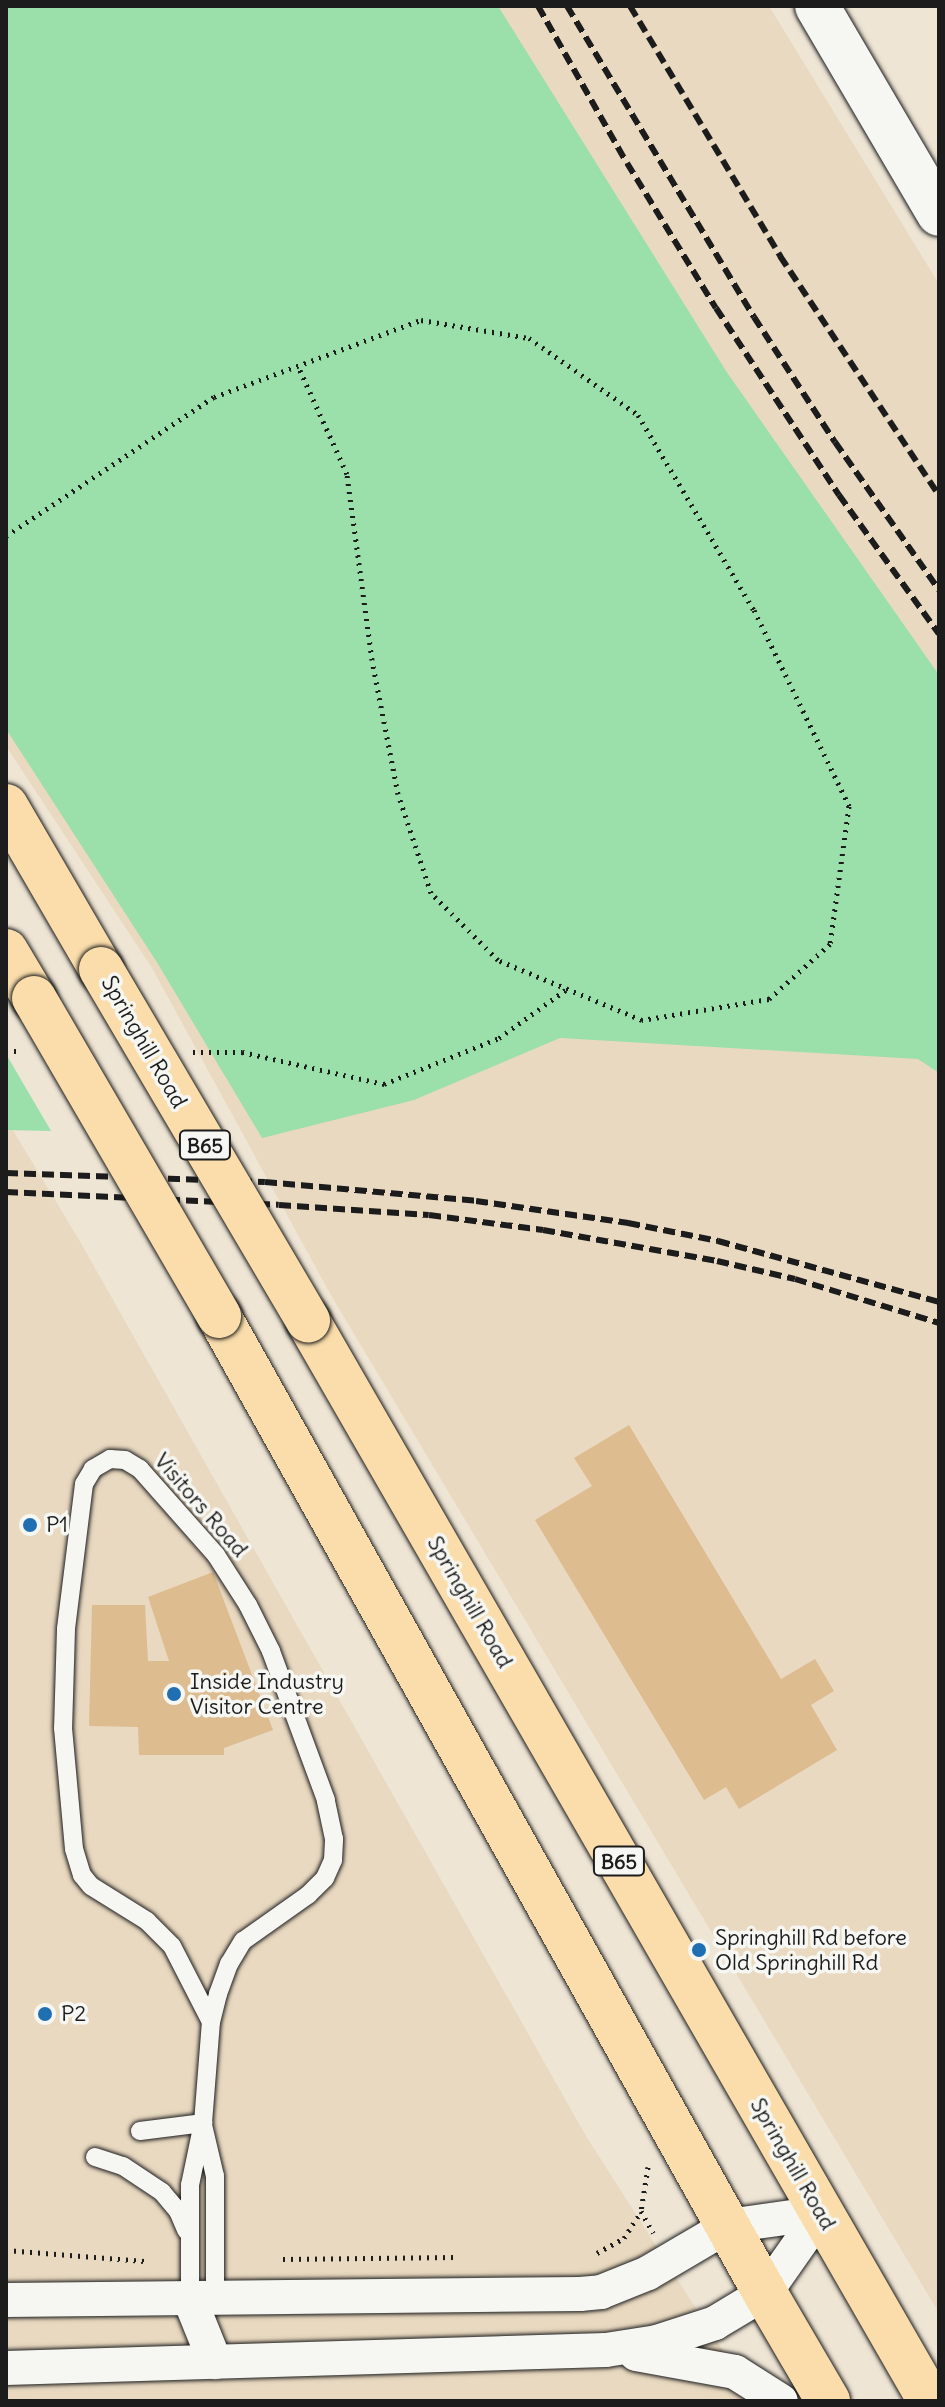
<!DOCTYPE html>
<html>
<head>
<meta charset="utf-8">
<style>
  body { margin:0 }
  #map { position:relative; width:945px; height:2407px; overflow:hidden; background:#eee5d5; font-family:Delius,sans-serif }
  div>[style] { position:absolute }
  .built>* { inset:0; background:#e9d9c0 }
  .green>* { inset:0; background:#9bdfaa }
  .building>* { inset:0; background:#ddbc90 }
  .path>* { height:5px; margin-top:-2.5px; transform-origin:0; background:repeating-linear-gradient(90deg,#1c1c1c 0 2px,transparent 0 8px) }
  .roads { filter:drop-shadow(0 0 2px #1c1c1c) drop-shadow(0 0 2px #1c1c1c) }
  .lane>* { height:18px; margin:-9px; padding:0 9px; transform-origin:9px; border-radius:9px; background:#f6f6f2 }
  .street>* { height:34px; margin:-17px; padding:0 17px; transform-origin:17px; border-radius:17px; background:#f6f6f2 }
  .secondary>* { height:44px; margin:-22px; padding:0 22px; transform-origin:22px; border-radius:22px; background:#f6f6f2 }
  .primary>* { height:44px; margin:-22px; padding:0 22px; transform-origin:22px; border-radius:22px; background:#faddab }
  .rail>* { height:6px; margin-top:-3px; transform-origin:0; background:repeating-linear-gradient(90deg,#1c1c1c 0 12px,transparent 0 18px) }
  .bridges { filter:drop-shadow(0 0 2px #1c1c1c) drop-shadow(0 0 2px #1c1c1c) }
  .primary-bridge>* { height:44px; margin:-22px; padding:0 22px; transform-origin:22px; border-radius:22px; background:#faddab }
  .dots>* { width:22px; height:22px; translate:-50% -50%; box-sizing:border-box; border:4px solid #f6f6f2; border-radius:50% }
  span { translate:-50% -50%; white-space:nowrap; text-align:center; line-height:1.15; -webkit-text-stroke:7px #f6f6f2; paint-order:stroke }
  .shield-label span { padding:2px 6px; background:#f6f6f2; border:2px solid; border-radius:6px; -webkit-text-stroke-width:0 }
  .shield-label { font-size:20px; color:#1c1c1c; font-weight:700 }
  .street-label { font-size:22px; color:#1c1c1c }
  .poi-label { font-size:22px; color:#1c1c1c }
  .left { translate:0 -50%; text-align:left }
  .frame { position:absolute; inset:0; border:8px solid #1c1c1c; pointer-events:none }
</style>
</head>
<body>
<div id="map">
  <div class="built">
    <i style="clip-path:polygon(6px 6px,769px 6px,939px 284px,939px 2313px,332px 1297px,152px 968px,6px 746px)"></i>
    <i style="clip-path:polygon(6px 1119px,78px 1238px,586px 2136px,755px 2401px,6px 2401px)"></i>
  </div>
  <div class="green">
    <i style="clip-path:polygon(6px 6px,498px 6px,726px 371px,939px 675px,939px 1073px,918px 1059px,560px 1038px,414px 1100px,262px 1138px,158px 964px,6px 729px)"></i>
    <i style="clip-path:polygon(6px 1054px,51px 1131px,6px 1130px)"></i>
  </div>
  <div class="building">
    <i style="clip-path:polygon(629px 1425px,781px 1679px,815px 1659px,834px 1691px,811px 1705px,837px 1750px,739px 1809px,726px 1787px,704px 1800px,535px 1520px,592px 1486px,574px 1458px)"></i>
    <i style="clip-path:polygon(213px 1572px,273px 1730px,224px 1748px,224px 1755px,139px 1755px,138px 1727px,89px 1726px,92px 1605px,145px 1605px,148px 1661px,169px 1661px,148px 1597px)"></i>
  </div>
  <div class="path">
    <i style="left:6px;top:536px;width:250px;rotate:-33.8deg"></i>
    <i style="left:214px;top:397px;width:221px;rotate:-20.4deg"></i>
    <i style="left:421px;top:320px;width:109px;rotate:9.5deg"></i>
    <i style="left:529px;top:338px;width:133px;rotate:35.2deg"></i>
    <i style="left:638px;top:415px;width:227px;rotate:59.3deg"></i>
    <i style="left:754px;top:610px;width:218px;rotate:64.1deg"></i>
    <i style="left:849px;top:806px;width:139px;rotate:97.8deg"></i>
    <i style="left:830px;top:944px;width:82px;rotate:138deg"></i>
    <i style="left:769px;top:999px;width:129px;rotate:170.6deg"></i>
    <i style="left:642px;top:1020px;width:156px;rotate:-157.4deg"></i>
    <i style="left:498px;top:960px;width:95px;rotate:-135deg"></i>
    <i style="left:431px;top:893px;width:104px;rotate:-108.4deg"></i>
    <i style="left:398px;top:794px;width:136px;rotate:-101deg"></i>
    <i style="left:372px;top:660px;width:188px;rotate:-97.7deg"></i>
    <i style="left:347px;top:474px;width:119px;rotate:-114.4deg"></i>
    <i style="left:6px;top:1051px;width:13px"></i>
    <i style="left:193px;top:1052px;width:49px"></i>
    <i style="left:242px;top:1052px;width:146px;rotate:12.7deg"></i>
    <i style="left:384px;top:1084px;width:124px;rotate:-21.8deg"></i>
    <i style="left:499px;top:1038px;width:84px;rotate:-35.8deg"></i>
    <i style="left:648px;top:2167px;width:45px;rotate:99deg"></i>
    <i style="left:641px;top:2211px;width:25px;rotate:61deg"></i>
    <i style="left:6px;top:2250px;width:139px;rotate:4.5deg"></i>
    <i style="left:597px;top:2253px;width:31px;rotate:-29deg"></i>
    <i style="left:624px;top:2238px;width:31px;rotate:-57deg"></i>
    <i style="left:283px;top:2259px;width:173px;rotate:-0.7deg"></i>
  </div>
  <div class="roads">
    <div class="lane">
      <i style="left:203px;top:2125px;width:52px;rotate:76.8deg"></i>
      <i style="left:215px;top:2176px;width:124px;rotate:90deg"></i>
      <i style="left:140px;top:2131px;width:64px;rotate:-7.2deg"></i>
      <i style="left:95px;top:2157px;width:29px;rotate:18deg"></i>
      <i style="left:123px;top:2166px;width:47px;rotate:33.7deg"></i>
      <i style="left:162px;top:2192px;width:25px;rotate:50deg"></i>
      <i style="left:178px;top:2211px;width:21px;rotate:67deg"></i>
      <i style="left:190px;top:2300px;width:115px;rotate:-90deg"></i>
      <i style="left:190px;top:2185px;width:63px;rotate:-78.2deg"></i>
      <i style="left:203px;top:2123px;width:101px;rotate:-85.5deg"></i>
      <i style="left:211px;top:2022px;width:29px;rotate:-76deg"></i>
      <i style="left:218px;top:1994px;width:32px;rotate:-70deg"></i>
      <i style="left:229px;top:1964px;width:27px;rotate:-59deg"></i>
      <i style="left:243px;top:1941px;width:80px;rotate:-35.3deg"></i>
      <i style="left:308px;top:1895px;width:24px;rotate:-45deg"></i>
      <i style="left:325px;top:1878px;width:20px;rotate:-66deg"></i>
      <i style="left:333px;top:1860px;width:21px;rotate:-87deg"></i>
      <i style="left:334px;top:1839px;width:40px;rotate:-102deg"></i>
      <i style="left:326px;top:1800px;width:159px;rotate:-110.3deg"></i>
      <i style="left:271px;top:1651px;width:51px;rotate:-116.6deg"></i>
      <i style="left:248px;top:1605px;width:59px;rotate:-122.6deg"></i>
      <i style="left:216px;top:1555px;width:115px;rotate:-131.5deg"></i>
      <i style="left:140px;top:1469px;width:17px;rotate:-149deg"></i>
      <i style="left:125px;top:1460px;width:15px;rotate:-176deg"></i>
      <i style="left:110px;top:1459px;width:20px;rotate:150deg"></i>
      <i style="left:93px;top:1469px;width:17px;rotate:121deg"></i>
      <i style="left:84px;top:1484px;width:146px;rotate:97.1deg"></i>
      <i style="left:66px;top:1629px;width:99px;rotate:91.7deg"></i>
      <i style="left:63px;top:1728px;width:121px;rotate:84.8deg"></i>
      <i style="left:74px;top:1849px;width:27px;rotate:73deg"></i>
      <i style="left:82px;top:1875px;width:14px;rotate:51deg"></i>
      <i style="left:91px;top:1886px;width:66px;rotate:32deg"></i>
      <i style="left:147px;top:1921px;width:35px;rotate:45deg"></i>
      <i style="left:172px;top:1946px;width:85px;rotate:62.8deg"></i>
    </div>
    <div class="street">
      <i style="left:6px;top:2300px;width:574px;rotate:-0.6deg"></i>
      <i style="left:580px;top:2294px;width:21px;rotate:-5deg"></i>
      <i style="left:601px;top:2292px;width:51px;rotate:-22deg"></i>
      <i style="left:648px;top:2273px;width:93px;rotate:-30.4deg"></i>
      <i style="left:728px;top:2226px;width:94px;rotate:-8deg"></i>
      <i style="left:190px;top:2300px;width:67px;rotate:68deg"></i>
      <i style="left:636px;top:2354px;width:101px;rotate:10.3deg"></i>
      <i style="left:735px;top:2372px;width:54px;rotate:32.2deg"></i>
      <i style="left:6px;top:2368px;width:600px;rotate:-1.72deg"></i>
      <i style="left:606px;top:2350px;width:52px;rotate:-8.9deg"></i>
      <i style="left:657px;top:2342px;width:61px;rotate:-18.1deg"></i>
      <i style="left:715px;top:2323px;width:58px;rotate:-31deg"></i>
      <i style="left:765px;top:2293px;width:98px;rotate:-55deg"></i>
    </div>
    <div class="secondary">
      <i style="left:817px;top:6px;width:241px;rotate:59.6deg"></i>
    </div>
    <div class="primary">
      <i style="left:6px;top:806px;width:189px;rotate:59.8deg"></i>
      <i style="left:6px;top:951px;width:55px;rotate:59.2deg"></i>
      <i style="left:219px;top:1316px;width:1119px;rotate:60.8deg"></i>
      <i style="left:765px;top:2293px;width:125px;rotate:59.7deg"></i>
      <i style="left:308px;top:1321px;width:1246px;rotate:60.06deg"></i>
    </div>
  </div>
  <div class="rail">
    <i style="left:538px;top:6px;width:180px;rotate:60.5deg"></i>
    <i style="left:627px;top:163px;width:170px;rotate:58.5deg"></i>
    <i style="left:716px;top:308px;width:224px;rotate:56.7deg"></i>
    <i style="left:839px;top:495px;width:171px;rotate:54.3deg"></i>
    <i style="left:567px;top:6px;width:363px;rotate:59deg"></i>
    <i style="left:754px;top:317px;width:149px;rotate:57.1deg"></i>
    <i style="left:835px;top:442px;width:181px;rotate:54.9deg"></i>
    <i style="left:630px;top:6px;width:292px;rotate:59deg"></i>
    <i style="left:780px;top:256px;width:287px;rotate:56.4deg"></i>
    <i style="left:6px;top:1173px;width:259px;rotate:2deg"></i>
    <i style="left:265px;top:1182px;width:212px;rotate:5.1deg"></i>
    <i style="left:476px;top:1201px;width:154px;rotate:8.2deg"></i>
    <i style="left:628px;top:1223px;width:92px;rotate:11.3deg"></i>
    <i style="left:718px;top:1241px;width:229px;rotate:15.4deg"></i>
    <i style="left:6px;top:1192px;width:273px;rotate:2.7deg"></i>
    <i style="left:279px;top:1205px;width:150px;rotate:3.8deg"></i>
    <i style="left:429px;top:1215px;width:115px;rotate:7.5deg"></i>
    <i style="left:543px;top:1230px;width:177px;rotate:10.1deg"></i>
    <i style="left:717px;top:1261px;width:80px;rotate:13deg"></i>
    <i style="left:795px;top:1279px;width:151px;rotate:17deg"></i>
  </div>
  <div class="bridges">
    <div class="primary-bridge">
      <i style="left:101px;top:969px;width:408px;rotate:59.5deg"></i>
      <i style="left:34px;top:998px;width:368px;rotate:59.8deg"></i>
    </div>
  </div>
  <div class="dots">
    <i style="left:30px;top:1525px;background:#1f6fb2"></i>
    <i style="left:174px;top:1694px;background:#1f6fb2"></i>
    <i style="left:699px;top:1950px;background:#1f6fb2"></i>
    <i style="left:45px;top:2014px;background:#1f6fb2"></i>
  </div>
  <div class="shield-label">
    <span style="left:205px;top:1145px">B65</span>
    <span style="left:619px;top:1861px">B65</span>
  </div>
  <div class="street-label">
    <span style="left:144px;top:1042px;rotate:60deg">Springhill Road</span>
    <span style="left:201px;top:1505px;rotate:49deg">Visitors Road</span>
    <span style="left:470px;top:1602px;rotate:60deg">Springhill Road</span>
    <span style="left:793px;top:2164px;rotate:60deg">Springhill Road</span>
  </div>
  <div class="poi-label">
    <span class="left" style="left:46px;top:1525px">P1</span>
    <span class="left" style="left:190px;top:1694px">Inside Industry<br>Visitor Centre</span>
    <span class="left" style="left:715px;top:1950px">Springhill Rd before<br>Old Springhill Rd</span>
    <span class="left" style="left:61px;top:2014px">P2</span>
  </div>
  <div class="frame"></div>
</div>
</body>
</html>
